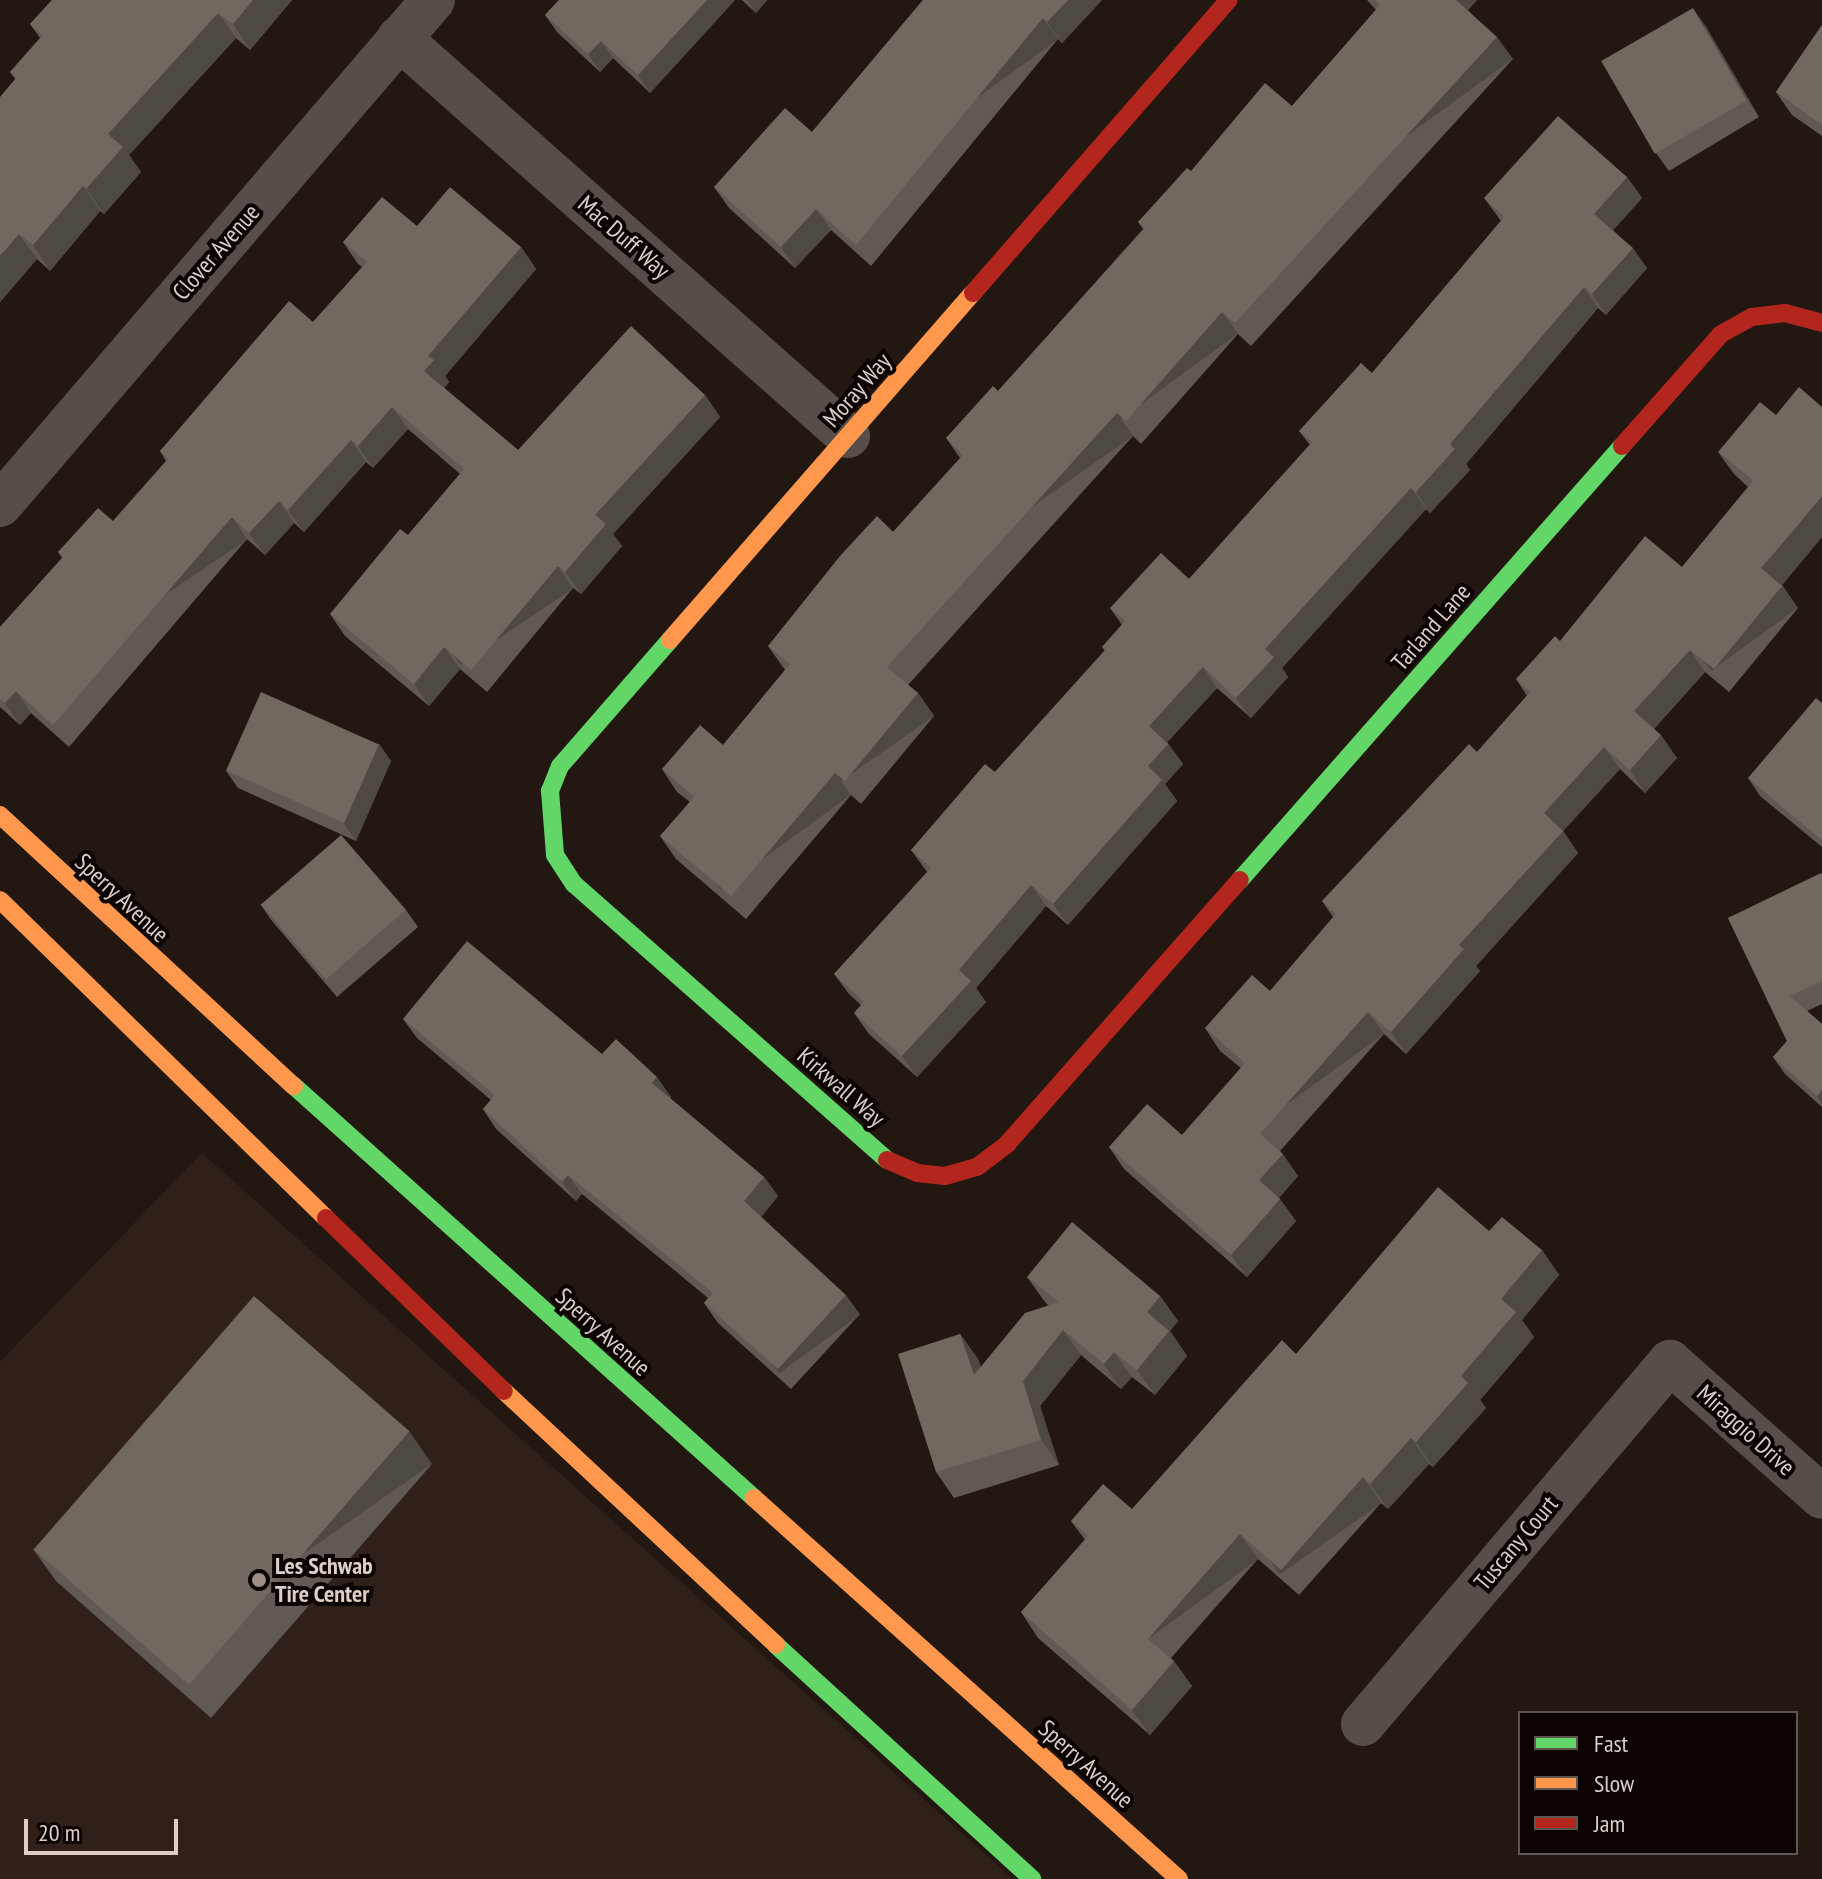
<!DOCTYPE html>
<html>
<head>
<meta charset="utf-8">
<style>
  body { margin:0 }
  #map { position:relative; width:1822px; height:1879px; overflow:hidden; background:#221711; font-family:"PT Sans Narrow",sans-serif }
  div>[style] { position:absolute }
  .commercial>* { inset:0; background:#30201a }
  .street>* { height:44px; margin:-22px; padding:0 22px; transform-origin:22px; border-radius:22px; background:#574e4a }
  .fast>* { height:18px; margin:-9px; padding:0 9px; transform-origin:9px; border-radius:9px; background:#63d668 }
  .slow>* { height:18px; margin:-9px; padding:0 9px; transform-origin:9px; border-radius:9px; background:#ff974d }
  .jam>* { height:18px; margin:-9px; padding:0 9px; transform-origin:9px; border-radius:9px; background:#b3261e }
  .wall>* { inset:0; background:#615953 }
  .shaded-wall>* { inset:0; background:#4f4943; transform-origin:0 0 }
  .building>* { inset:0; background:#716860; transform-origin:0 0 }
  .dots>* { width:22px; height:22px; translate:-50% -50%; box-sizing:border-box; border:4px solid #0b0402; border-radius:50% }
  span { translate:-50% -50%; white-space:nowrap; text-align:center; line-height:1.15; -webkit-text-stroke:8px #0b0402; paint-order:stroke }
  .street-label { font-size:24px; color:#ddcec7 }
  .poi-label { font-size:24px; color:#ddcec7; font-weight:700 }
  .left { translate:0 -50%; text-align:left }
  .legend { position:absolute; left:1518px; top:1711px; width:280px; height:144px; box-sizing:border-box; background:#0b0402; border:2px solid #5f5551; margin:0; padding:10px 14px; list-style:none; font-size:24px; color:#ddcec7 }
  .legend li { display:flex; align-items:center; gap:16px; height:40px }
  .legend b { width:40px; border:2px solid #5f5551 }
  .scale { position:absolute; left:24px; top:1819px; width:154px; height:36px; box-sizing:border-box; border:4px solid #ddcec7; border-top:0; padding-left:10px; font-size:24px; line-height:28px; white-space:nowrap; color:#ddcec7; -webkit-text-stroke:6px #0b0402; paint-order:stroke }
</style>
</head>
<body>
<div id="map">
  <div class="commercial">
    <i style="clip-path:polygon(202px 1153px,1013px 1879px,0 1879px,0 1362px)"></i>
  </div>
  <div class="street">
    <i style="left:399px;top:38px;width:600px;rotate:41.55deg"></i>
    <i style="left:0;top:505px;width:665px;rotate:-49.39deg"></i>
    <i style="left:1363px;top:1724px;width:475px;rotate:-49.7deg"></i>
    <i style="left:1670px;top:1362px;width:203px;rotate:41.6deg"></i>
  </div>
  <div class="fast">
    <i style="left:670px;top:640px;width:167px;rotate:131.1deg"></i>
    <i style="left:560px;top:766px;width:27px;rotate:112deg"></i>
    <i style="left:550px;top:791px;width:64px;rotate:85.5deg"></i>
    <i style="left:555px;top:855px;width:35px;rotate:57deg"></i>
    <i style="left:574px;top:884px;width:417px;rotate:41.4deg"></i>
    <i style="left:1240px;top:880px;width:578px;rotate:-48.65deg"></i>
    <i style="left:294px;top:1086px;width:618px;rotate:41.85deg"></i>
    <i style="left:776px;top:1645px;width:347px;rotate:42.4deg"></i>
  </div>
  <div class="slow">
    <i style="left:670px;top:640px;width:461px;rotate:-48.9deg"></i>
    <i style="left:0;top:815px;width:400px;rotate:42.7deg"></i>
    <i style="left:0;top:900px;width:455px;rotate:44.3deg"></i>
    <i style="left:504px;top:1391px;width:372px;rotate:43deg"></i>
    <i style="left:754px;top:1498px;width:571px;rotate:41.88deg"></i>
  </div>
  <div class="jam">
    <i style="left:973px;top:293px;width:389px;rotate:-48.9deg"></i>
    <i style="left:1622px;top:446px;width:149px;rotate:-48.5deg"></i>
    <i style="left:1721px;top:334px;width:35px;rotate:-29deg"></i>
    <i style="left:1752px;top:317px;width:33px;rotate:-7deg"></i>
    <i style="left:1785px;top:313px;width:38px;rotate:15deg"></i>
    <i style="left:887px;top:1160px;width:33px;rotate:23deg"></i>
    <i style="left:917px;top:1173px;width:28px;rotate:6deg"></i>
    <i style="left:945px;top:1176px;width:33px;rotate:-16deg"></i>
    <i style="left:977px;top:1167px;width:38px;rotate:-37deg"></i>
    <i style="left:1007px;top:1144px;width:352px;rotate:-48.6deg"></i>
    <i style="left:326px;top:1218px;width:248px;rotate:44.2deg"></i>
  </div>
  <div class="wall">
    <i style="clip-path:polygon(52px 0,292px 0,250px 50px,236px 38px,129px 155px,141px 172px,104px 214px,100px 211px,50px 271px,37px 259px,0 302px,15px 79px,10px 72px,40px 38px,30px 24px)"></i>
    <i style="clip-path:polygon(559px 0,735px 0,650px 93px,613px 58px,600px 72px,557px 32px,545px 15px)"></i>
    <i style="clip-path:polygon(742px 0,767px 0,756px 13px)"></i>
    <i style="clip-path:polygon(923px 0,1102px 0,1062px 43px,1058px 39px,871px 266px,831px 230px,795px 268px,729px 208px,714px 187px,812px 132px)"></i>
    <i style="clip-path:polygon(1367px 0,1477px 0,1468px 10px,1513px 59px,1251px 346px,1238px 334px,1141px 444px,1133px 436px,908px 685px,918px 693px,934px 716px,861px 804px,851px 795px,746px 919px,676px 859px,660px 836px,690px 802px,677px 792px,662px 769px,723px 745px,785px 670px,768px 646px,893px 532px,960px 458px,946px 438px,998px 391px,1143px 229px,1138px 222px,1191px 171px,1292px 106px,1376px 10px)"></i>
    <i style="clip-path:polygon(1705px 25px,1759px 117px,1669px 171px,1656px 153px)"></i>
    <i style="clip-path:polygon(1822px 25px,1822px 136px,1792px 115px,1776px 92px)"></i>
    <i style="clip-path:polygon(1627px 177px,1642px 198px,1613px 230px,1647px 268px,1606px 315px,1598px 308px,1466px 464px,1470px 470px,1430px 513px,1426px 509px,1282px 668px,1288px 677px,1251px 718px,1217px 688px,1167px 742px,1183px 764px,1165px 784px,1177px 801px,1068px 925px,1046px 906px,976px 988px,986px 1002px,917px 1077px,869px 1034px,854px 1013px,861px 1005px,849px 994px,834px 974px,927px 872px,911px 850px,995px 772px,1105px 651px,1102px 647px,1122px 625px,1110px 608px,1189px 579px,1310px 445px,1299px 431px,1372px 373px,1501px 221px,1484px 198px)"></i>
    <i style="clip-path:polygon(417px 226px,521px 247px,536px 269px,445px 376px,449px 382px,444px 388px,518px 450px,705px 395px,720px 417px,613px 534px,622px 546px,581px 594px,573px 588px,487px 692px,460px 669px,429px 706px,345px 636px,330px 614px,408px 535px,460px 474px,408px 429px,373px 468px,366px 462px,304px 532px,294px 523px,265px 555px,247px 539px,69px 747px,31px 713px,20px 725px,0 707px,0 627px,62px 558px,58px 552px,113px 521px,166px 461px,160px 451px,313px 322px,362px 267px,358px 264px,343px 242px)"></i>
    <i style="clip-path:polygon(1718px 452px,1822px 537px,1782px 585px,1798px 608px,1729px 692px,1705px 672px,1654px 729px,1677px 758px,1645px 793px,1620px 769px,1563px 831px,1578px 853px,1476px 966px,1480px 971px,1406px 1054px,1384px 1034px,1280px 1151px,1298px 1176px,1279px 1198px,1296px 1221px,1247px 1277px,1124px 1169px,1109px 1147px,1182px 1135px,1241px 1068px,1220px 1051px,1205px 1028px,1270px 991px,1333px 917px,1322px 901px,1477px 752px,1527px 696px,1516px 679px,1560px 641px,1682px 567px,1748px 487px,1734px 474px)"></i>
    <i style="clip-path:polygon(1822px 703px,1822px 847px,1760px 796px,1748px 778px)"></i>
    <i style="clip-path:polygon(379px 744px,391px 761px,356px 841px,238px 788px,226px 771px)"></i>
    <i style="clip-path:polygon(1822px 875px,1822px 1004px,1807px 1011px,1822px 1024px,1822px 1107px,1785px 1074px,1773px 1057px,1787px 1041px,1728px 918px)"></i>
    <i style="clip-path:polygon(260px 904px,406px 910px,418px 927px,337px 997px,272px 921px)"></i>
    <i style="clip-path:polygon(403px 1019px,602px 1054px,671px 1097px,670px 1098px,764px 1177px,778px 1196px,761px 1217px,860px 1314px,791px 1389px,718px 1323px,704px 1303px,708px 1298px,582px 1194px,576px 1201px,496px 1129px,483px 1109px,491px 1100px,417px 1038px)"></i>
    <i style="clip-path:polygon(1489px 1231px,1542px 1250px,1559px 1275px,1522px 1320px,1534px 1337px,1480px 1400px,1486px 1408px,1433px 1467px,1429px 1464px,1388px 1509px,1381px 1503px,1299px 1595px,1258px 1559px,1171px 1658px,1192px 1686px,1150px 1735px,1038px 1638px,1021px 1612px,1085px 1540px,1071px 1521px,1132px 1509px,1296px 1354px)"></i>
    <i style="clip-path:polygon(1027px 1277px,1160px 1296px,1178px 1321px,1170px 1331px,1187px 1356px,1155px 1395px,1132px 1377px,1121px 1389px,1081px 1355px,1040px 1406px,1059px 1465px,954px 1498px,936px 1472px,960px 1334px,978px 1359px,981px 1367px,1049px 1306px,1045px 1302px)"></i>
    <i style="clip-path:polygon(432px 1464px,211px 1718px,56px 1581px,33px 1549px)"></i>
  </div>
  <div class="shaded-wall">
    <i style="clip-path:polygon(253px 0,292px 0,250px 50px,233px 24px)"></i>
    <i style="clip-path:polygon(707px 0,735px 0,650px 93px,638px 75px)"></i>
    <i style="clip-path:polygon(747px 0,767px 0,756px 13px)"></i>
    <i style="clip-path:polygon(1068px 0,1102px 0,1062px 43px,1047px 22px)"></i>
    <i style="clip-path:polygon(1453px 0,1477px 0,1463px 15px)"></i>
    <i style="clip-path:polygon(1693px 8px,1705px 25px,1759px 117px,1747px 100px)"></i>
    <i style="clip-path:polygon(218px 13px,236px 38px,129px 155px,141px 172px,104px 214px,86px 189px,108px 134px)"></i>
    <i style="left:1043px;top:18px;width:26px;height:294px;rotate:54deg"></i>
    <i style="left:1497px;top:37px;width:27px;height:388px;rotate:54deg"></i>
    <i style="clip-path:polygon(601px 41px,613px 58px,600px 72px,588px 54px)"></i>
    <i style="clip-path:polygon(1627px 177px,1642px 198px,1609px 235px,1594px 214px)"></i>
    <i style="clip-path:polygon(83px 186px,100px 211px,50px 271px,33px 245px)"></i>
    <i style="clip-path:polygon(816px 209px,831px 230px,795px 268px,781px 247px)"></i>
    <i style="clip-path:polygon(19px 234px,37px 259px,0 302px,0 256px)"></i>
    <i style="clip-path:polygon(521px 247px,536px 269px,445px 376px,449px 382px,440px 393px,424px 371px,428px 356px)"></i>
    <i style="clip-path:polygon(1633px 248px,1647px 268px,1606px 315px,1592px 294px)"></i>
    <i style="clip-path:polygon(1584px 287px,1598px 308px,1466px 464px,1470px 470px,1430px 513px,1416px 492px,1450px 444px)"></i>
    <i style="left:1222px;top:312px;width:27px;height:145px;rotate:54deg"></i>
    <i style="clip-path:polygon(705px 395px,720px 417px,613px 534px,622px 546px,581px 594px,565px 572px,595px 515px)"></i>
    <i style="clip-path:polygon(392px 407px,408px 429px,373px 468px,358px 446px)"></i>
    <i style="left:1117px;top:413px;width:28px;height:343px;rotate:55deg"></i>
    <i style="clip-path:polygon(351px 440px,366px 462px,304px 532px,288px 510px)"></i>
    <i style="clip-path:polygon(1411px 488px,1426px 509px,1282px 668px,1288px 677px,1251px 718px,1236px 698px,1265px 649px)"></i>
    <i style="clip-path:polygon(1822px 497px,1822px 537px,1777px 591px,1761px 568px)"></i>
    <i style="clip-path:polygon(279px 501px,294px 523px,265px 555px,249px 533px)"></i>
    <i style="left:232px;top:517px;width:27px;height:274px;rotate:56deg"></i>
    <i style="left:558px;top:566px;width:27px;height:136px;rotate:56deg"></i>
    <i style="left:1782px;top:586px;width:27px;height:107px;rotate:54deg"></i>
    <i style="clip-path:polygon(444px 647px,460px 669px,429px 706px,414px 684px)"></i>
    <i style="clip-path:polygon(1690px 650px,1705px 672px,1650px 733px,1634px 711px)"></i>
    <i style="clip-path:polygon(1203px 667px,1217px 688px,1163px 747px,1149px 726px)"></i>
    <i style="clip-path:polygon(16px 691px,31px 713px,20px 725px,5px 703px)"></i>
    <i style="left:918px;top:693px;width:28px;height:114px;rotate:55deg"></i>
    <i style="clip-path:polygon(1661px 735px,1677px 758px,1645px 793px,1630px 770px)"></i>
    <i style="clip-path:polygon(379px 744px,391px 761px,356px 841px,344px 824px)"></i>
    <i style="clip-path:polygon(1168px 744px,1183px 764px,1165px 784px,1177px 801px,1068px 925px,1053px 904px,1148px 766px)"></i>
    <i style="clip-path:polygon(1604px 747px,1620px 769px,1563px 831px,1578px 853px,1476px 966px,1480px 971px,1406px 1054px,1391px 1032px,1459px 945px,1544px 813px)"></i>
    <i style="left:835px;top:773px;width:27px;height:161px;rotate:54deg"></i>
    <i style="clip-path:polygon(1031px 885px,1046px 906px,976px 988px,986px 1002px,917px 1077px,902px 1056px,959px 970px)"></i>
    <i style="left:1368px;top:1012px;width:27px;height:163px;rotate:54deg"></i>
    <i style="clip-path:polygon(657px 1077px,671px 1097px,666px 1103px,652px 1083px)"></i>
    <i style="clip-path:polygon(1822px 1090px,1822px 1104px,1817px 1096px)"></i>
    <i style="clip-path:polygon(1283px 1154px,1298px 1176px,1274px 1203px,1259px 1180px)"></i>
    <i style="clip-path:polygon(568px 1175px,582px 1194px,576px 1201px,562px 1182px)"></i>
    <i style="clip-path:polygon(764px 1177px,778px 1196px,758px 1221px,744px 1201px)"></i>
    <i style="clip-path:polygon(1280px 1199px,1296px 1221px,1247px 1277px,1231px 1255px)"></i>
    <i style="clip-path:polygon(1542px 1250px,1559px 1275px,1522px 1320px,1534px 1337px,1480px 1400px,1486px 1408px,1433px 1467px,1416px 1442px,1501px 1299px)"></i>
    <i style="left:846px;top:1295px;width:24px;height:100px;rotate:54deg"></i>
    <i style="clip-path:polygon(1160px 1296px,1178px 1321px,1170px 1331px,1187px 1356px,1155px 1395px,1137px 1370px,1147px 1312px)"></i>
    <i style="clip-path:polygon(1063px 1330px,1081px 1355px,1040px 1406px,1059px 1465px,1041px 1440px,1023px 1381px)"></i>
    <i style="clip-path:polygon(960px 1334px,978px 1359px,992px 1400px,974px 1375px)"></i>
    <i style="clip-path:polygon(1114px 1352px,1132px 1377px,1121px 1389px,1104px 1364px)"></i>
    <i style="left:409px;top:1431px;width:40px;height:336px;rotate:55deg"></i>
    <i style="clip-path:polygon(1411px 1438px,1429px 1464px,1388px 1509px,1370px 1484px)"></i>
    <i style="left:1363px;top:1477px;width:32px;height:124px;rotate:55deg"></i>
    <i style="left:1240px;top:1534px;width:31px;height:140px;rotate:54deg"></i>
    <i style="clip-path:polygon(1174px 1661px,1192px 1686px,1150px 1735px,1132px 1710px)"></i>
  </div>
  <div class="building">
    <i style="clip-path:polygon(52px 0,253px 0,233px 24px,218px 13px,108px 134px,123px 147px,86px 189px,83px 186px,33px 245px,19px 234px,0 256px,0 97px,16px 78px,10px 72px,42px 36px,30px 24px)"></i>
    <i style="clip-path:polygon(559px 0,707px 0,638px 75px,601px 41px,588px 54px,545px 15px)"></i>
    <i style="clip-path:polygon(923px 0,1068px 0,1047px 22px,1043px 18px,856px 245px,816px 209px,781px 247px,714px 187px,785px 108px,812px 132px)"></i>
    <i style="clip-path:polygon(1375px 0,1456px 0,1497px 37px,1235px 323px,1222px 312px,1126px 421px,1117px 413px,887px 667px,918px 693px,845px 781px,835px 773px,731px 896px,660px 836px,694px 797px,662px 769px,700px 725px,723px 745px,790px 664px,768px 646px,840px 556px,877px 516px,893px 532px,963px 455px,946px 438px,993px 386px,998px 391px,1145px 228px,1138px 222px,1187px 168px,1191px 171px,1265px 83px,1292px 106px,1380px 5px)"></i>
    <i style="left:1693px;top:8px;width:107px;height:106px;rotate:60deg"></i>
    <i style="clip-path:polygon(1822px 25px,1822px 125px,1776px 92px)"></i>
    <i style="clip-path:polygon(1558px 116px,1627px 177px,1594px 214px,1633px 248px,1592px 294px,1584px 287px,1450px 444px,1455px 449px,1416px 492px,1411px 488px,1265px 649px,1274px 657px,1236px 698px,1203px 667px,1149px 726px,1168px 744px,1148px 766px,1162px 780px,1053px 904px,1031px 885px,959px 970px,971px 981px,902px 1056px,854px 1013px,864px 1002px,834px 974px,931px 868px,911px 850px,985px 764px,995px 772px,1105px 650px,1102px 647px,1125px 621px,1110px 608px,1161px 553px,1189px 579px,1312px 442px,1299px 431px,1361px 363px,1372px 373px,1504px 217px,1484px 198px)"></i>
    <i style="clip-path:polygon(450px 187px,521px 247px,428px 356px,434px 360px,424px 371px,518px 450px,631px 326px,705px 395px,595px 515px,606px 524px,565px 572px,558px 566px,471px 670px,444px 647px,414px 684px,330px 614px,400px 529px,408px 535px,464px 469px,392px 407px,358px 446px,351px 440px,288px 510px,279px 501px,249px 533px,232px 517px,53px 725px,16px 691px,5px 703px,0 699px,0 627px,63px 557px,58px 552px,98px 508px,113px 521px,168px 459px,160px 451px,289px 301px,313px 322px,367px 262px,343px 242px,382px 197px,417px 226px)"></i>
    <i style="clip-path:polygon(1799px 387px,1822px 407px,1822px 497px,1761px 568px,1782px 586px,1714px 669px,1690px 650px,1634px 711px,1661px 735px,1630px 770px,1604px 747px,1544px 813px,1563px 831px,1459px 945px,1464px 949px,1391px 1032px,1368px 1012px,1260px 1134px,1283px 1154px,1259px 1180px,1280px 1199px,1231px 1255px,1109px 1147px,1147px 1104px,1182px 1135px,1245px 1063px,1205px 1028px,1252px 975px,1270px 991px,1336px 914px,1322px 901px,1469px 744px,1477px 752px,1530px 692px,1516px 679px,1555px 636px,1560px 641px,1645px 536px,1682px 567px,1753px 481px,1718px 452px,1760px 402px,1776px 415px)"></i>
    <i style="left:261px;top:692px;width:129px;height:86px;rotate:24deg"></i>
    <i style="clip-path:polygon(1816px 698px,1822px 703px,1822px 840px,1748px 778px)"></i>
    <i style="left:341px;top:835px;width:99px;height:106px;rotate:49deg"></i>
    <i style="clip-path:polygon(1821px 873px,1822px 875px,1822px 981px,1790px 996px,1822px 1024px,1822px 1090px,1817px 1096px,1773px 1057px,1787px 1041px,1728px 918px)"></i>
    <i style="clip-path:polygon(467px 941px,602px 1054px,616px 1039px,657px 1077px,652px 1083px,764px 1177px,744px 1201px,846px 1295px,778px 1369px,704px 1303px,713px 1293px,568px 1175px,562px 1182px,483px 1109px,495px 1095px,403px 1019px)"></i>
    <i style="clip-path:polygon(1438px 1187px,1489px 1231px,1502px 1217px,1542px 1250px,1501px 1299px,1516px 1312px,1461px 1376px,1468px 1383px,1416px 1442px,1411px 1438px,1370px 1484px,1363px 1477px,1281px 1570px,1240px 1534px,1148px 1639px,1174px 1661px,1132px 1710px,1021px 1612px,1088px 1536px,1071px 1521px,1103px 1484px,1132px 1509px,1282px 1340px,1296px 1354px)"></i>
    <i style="clip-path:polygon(1072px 1222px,1160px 1296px,1147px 1312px,1169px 1331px,1137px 1370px,1114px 1352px,1104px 1364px,1063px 1330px,1023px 1381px,1041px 1440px,936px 1472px,898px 1354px,960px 1334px,974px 1375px,1025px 1313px,1059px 1302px,1027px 1277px)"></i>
    <i style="left:254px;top:1296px;width:206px;height:336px;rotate:41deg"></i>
  </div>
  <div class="dots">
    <i style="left:259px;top:1580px;background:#9c8e87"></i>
  </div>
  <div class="street-label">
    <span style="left:624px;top:237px;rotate:41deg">Mac Duff Way</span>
    <span style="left:216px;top:252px;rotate:-49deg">Clover Avenue</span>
    <span style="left:857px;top:390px;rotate:-49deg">Moray Way</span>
    <span style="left:1431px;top:627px;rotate:-49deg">Tarland Lane</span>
    <span style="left:122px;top:898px;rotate:43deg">Sperry Avenue</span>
    <span style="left:841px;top:1087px;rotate:41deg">Kirkwall Way</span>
    <span style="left:603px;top:1332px;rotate:42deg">Sperry Avenue</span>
    <span style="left:1746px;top:1430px;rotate:42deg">Miraggio Drive</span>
    <span style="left:1516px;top:1543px;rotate:-50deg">Tuscany Court</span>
    <span style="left:1086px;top:1764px;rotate:42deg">Sperry Avenue</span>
  </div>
  <div class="poi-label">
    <span class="left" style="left:275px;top:1580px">Les Schwab<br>Tire Center</span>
  </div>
  <ul class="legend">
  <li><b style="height:10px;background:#63d668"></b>Fast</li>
  <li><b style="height:10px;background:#ff974d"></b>Slow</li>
  <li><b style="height:10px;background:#b3261e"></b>Jam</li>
  </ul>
  <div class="scale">20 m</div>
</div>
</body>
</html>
